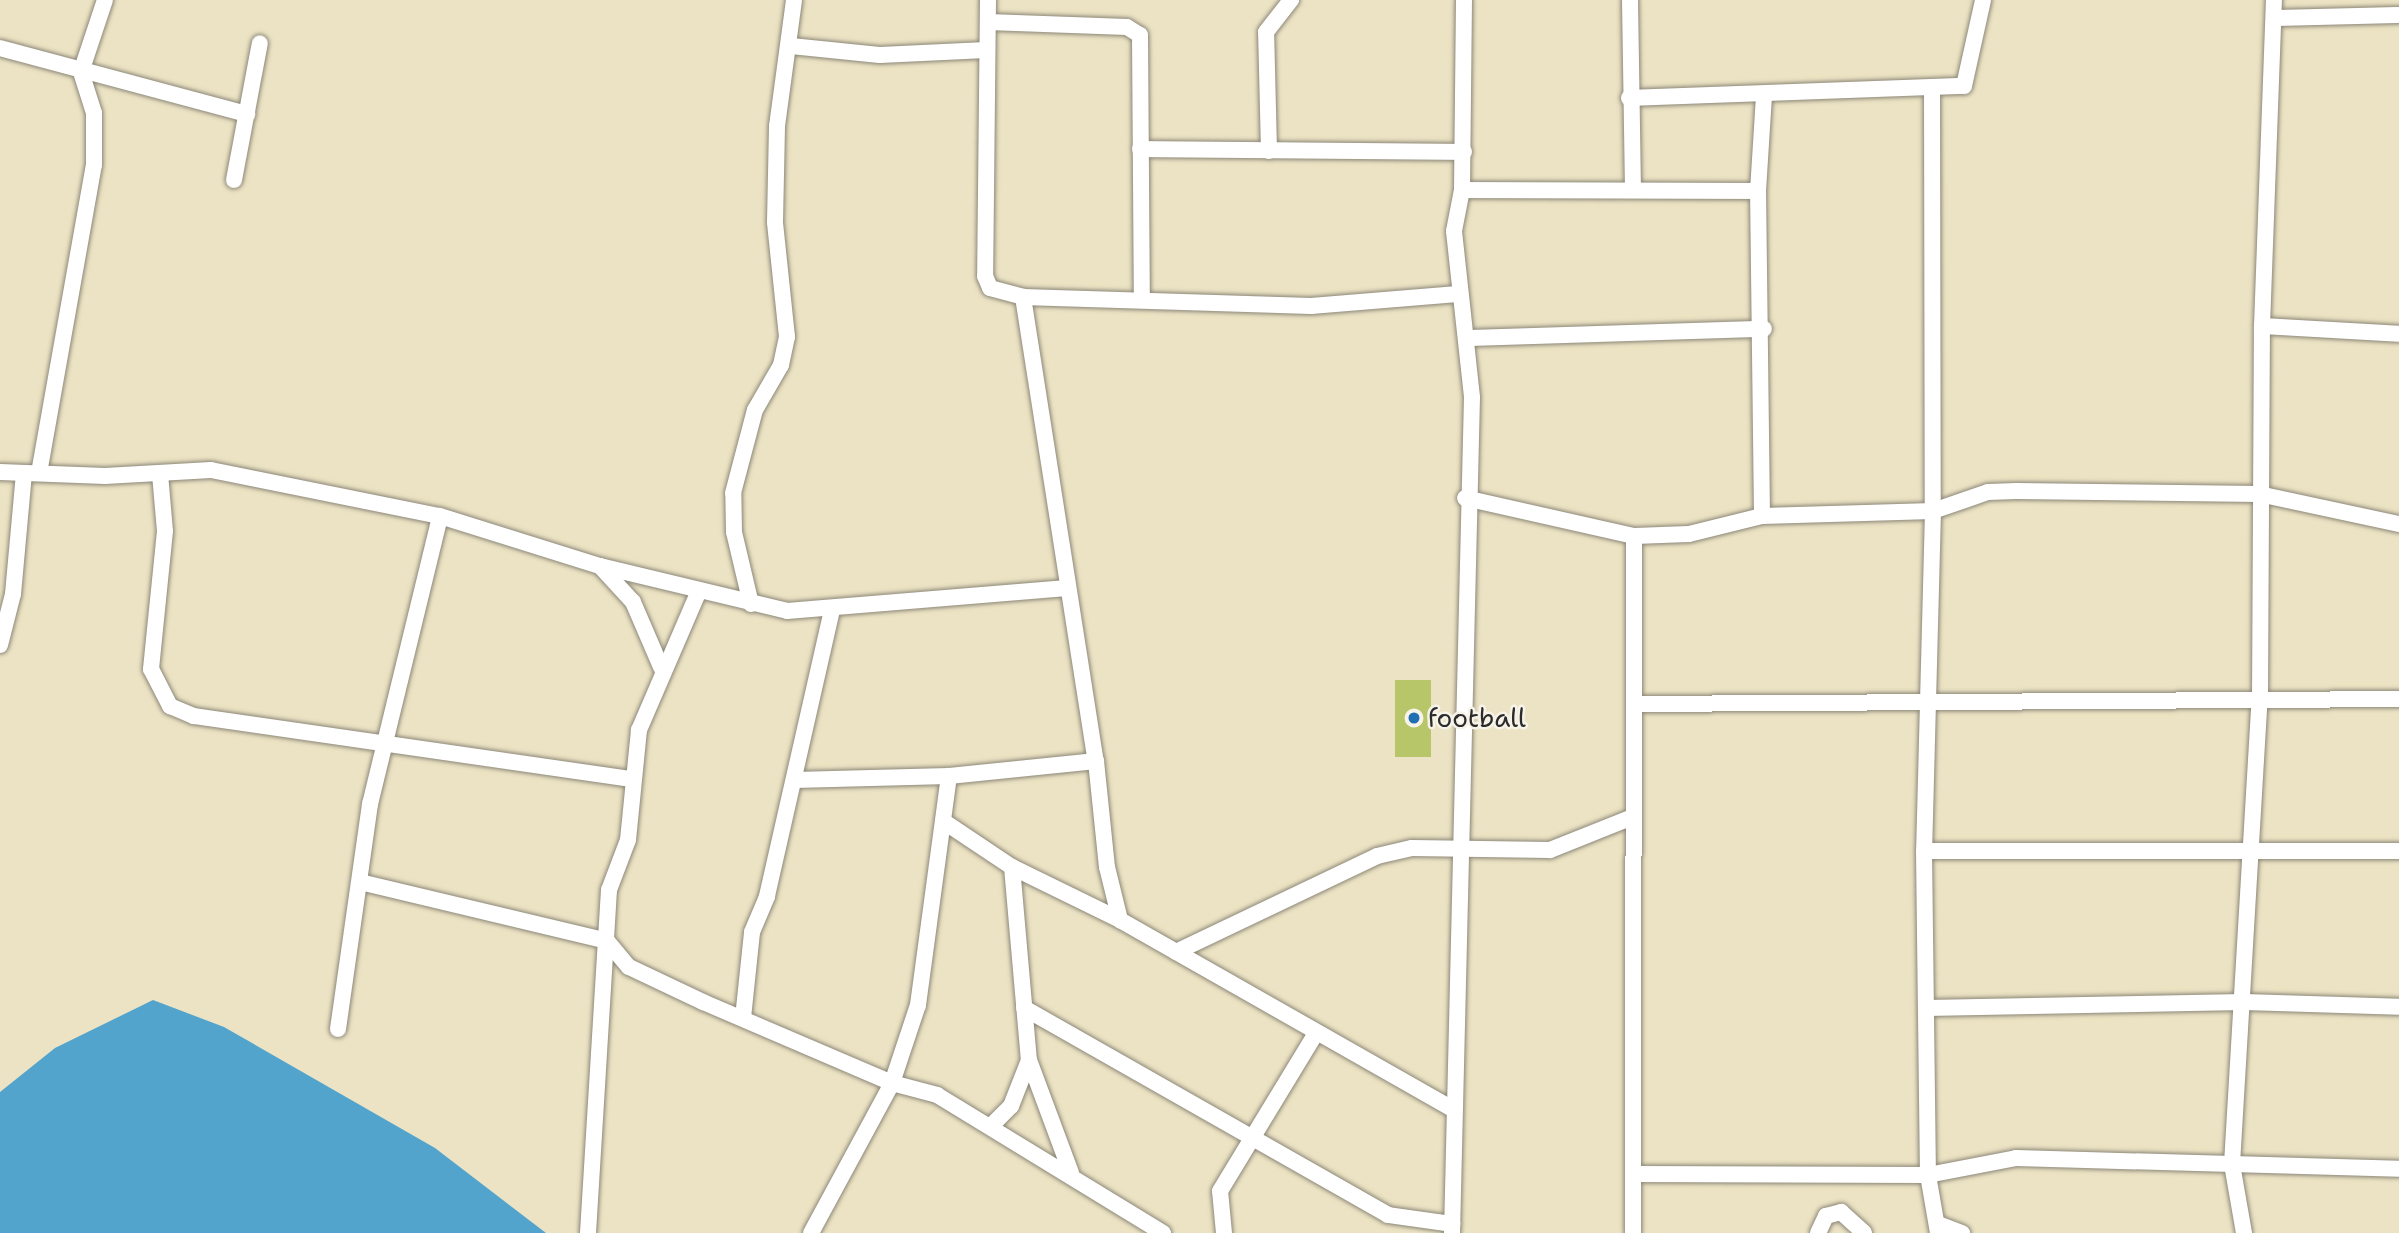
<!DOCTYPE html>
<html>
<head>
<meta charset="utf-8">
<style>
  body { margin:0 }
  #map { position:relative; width:2399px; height:1233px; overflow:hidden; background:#ece3c4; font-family:"Shantell Sans",sans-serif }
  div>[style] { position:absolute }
  .green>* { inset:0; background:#b6c669; transform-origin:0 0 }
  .water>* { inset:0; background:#52a4cd }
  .roads { filter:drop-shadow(0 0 2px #8c8778) drop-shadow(0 0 2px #8c8778) }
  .street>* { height:16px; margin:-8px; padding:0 8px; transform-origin:8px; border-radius:8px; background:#fff }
  .dots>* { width:19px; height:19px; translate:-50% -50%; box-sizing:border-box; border:4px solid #f7f3e8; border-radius:50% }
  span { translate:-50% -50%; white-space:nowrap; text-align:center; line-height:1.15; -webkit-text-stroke:5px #f7f3e8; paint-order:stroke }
  .poi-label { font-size:26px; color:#2b2b2b }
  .left { translate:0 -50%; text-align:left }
</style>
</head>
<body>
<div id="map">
  <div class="green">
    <i style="left:1395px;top:680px;width:36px;height:77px"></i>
  </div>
  <div class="water">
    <i style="clip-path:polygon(153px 1000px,224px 1027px,435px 1148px,546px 1233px,0 1233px,0 1092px,55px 1048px)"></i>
  </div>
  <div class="roads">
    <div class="street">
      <i style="left:988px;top:0;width:276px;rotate:90.6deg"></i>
      <i style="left:985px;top:276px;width:13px;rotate:67deg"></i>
      <i style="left:990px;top:288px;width:34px;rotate:15deg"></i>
      <i style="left:1023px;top:297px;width:288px;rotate:1.8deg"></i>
      <i style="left:1311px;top:306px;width:147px;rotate:-4.7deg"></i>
      <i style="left:1630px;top:0;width:190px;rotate:89.1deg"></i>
      <i style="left:2275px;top:18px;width:124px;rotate:-1.4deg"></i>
      <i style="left:988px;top:22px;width:139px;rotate:2.1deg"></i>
      <i style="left:1127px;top:27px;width:15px;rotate:32deg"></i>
      <i style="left:1140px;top:35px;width:264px;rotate:89.6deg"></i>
      <i style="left:791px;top:46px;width:89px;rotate:5.8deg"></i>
      <i style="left:880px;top:55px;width:106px;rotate:-2.7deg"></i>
      <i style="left:0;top:48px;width:256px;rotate:15deg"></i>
      <i style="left:1932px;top:88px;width:423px;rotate:89.9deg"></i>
      <i style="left:1933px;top:511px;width:340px;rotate:91.5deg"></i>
      <i style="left:1924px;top:851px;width:324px;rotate:89.3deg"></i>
      <i style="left:1928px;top:1175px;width:59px;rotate:80.2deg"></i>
      <i style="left:1629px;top:98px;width:335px;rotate:-2.1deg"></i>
      <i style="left:1964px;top:86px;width:88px;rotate:-77.5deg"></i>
      <i style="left:1140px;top:149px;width:324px;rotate:0.5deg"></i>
      <i style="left:1269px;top:151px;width:119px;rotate:-91.4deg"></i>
      <i style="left:1266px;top:32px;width:41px;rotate:-52deg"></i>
      <i style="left:234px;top:180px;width:139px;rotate:-79.3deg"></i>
      <i style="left:1462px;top:190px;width:296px;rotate:0.2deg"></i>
      <i style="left:1023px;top:297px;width:470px;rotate:81.1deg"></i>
      <i style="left:1096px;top:761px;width:107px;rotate:84.1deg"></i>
      <i style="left:1107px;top:867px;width:55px;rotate:76.2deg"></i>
      <i style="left:1120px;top:920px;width:384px;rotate:29.6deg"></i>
      <i style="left:2262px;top:326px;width:137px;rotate:3.3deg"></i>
      <i style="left:1470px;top:338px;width:294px;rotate:-1.8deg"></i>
      <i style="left:0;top:472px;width:105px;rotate:2.2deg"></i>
      <i style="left:105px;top:476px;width:106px;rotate:-3.2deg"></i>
      <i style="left:211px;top:470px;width:234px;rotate:11.4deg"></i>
      <i style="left:440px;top:516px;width:168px;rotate:17.4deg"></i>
      <i style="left:600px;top:566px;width:192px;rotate:13.5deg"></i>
      <i style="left:787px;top:611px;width:281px;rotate:-4.7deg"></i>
      <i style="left:39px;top:473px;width:313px;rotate:-79.9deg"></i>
      <i style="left:94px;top:165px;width:52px;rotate:-90deg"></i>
      <i style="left:94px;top:113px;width:43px;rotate:-107.6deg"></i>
      <i style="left:81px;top:72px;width:76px;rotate:-71.6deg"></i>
      <i style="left:160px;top:474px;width:57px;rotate:85deg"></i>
      <i style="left:165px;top:531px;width:139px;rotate:95.8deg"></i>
      <i style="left:151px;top:669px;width:42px;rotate:62.8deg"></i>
      <i style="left:170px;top:706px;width:26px;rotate:23deg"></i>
      <i style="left:194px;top:716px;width:443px;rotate:8.2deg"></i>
      <i style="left:1465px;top:498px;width:173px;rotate:12.7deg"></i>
      <i style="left:1634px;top:536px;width:55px;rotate:-2.1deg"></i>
      <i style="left:1689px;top:534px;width:75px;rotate:-13.9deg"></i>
      <i style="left:1762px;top:516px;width:171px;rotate:-1.7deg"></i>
      <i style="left:1933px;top:511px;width:58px;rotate:-19.1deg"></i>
      <i style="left:1988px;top:492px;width:28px;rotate:-2deg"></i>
      <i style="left:2016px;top:491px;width:243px;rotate:0.7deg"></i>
      <i style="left:2259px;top:494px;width:143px;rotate:12.1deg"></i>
      <i style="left:1762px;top:516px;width:325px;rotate:-90.7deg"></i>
      <i style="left:1758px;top:191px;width:96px;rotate:-86.4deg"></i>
      <i style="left:600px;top:566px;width:49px;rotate:47.5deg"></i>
      <i style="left:633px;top:602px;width:71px;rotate:66.7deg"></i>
      <i style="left:751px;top:604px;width:74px;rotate:-103.3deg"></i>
      <i style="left:734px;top:532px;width:39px;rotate:-91deg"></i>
      <i style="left:733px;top:493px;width:86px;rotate:-75.2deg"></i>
      <i style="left:755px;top:410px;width:52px;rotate:-60deg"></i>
      <i style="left:781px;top:365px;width:29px;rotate:-78deg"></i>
      <i style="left:787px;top:337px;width:116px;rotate:-96deg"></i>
      <i style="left:775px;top:222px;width:96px;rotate:-88.8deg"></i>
      <i style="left:777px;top:126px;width:127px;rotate:-82.3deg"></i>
      <i style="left:0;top:645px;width:53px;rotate:-75.7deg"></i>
      <i style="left:13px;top:594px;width:121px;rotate:-84.8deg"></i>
      <i style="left:1635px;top:704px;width:764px;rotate:-0.37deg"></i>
      <i style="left:794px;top:780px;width:155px;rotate:-1.5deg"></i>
      <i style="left:949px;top:776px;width:148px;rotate:-5.8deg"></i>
      <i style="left:943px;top:821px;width:83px;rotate:33.7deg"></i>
      <i style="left:1012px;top:867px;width:120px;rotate:26.1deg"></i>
      <i style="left:1924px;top:851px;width:475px"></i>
      <i style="left:1012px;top:867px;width:194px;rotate:85deg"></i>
      <i style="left:1029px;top:1060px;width:121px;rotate:69.6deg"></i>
      <i style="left:360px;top:882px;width:254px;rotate:13.4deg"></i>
      <i style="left:607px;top:941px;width:34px;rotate:50deg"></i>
      <i style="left:629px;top:967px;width:82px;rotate:25.3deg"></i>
      <i style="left:703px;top:1002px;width:206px;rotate:23.2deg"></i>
      <i style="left:892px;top:1083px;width:47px;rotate:14.9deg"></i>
      <i style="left:937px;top:1095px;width:265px;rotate:31.4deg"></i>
      <i style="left:1176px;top:952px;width:223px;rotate:-25.5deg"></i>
      <i style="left:1377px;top:856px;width:36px;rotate:-13deg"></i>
      <i style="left:1412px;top:848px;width:138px;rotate:0.8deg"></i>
      <i style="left:1550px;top:850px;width:86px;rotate:-21.8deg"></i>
      <i style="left:1024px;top:1008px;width:419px;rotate:29.6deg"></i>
      <i style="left:1388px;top:1215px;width:65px;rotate:8deg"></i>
      <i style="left:1926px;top:1008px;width:318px;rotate:-1.1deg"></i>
      <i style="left:2244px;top:1002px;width:155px;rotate:1.8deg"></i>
      <i style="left:743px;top:1018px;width:86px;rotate:-84deg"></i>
      <i style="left:752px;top:932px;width:39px;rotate:-67deg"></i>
      <i style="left:767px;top:896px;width:292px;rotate:-77.2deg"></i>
      <i style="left:338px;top:1029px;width:227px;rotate:-81.9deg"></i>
      <i style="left:370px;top:804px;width:296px;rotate:-76.3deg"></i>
      <i style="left:992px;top:1125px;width:27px;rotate:-45deg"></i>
      <i style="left:1011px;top:1106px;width:49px;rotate:-68.6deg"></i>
      <i style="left:1634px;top:1174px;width:294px;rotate:0.2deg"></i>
      <i style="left:1928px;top:1175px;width:90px;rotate:-10.9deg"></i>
      <i style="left:2016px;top:1158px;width:383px;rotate:1.6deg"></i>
      <i style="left:1938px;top:1224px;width:26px;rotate:21deg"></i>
      <i style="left:588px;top:1233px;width:344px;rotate:-86.5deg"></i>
      <i style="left:609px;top:890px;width:53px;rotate:-69.2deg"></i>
      <i style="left:628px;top:840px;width:111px;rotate:-84.3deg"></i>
      <i style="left:639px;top:730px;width:151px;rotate:-66.7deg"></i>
      <i style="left:811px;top:1233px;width:170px;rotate:-61.6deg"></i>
      <i style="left:892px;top:1083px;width:82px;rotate:-71.6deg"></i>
      <i style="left:918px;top:1005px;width:231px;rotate:-82.3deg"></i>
      <i style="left:1224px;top:1233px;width:42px;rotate:-95.4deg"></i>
      <i style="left:1220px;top:1191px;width:183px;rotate:-58.7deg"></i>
      <i style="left:1452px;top:1233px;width:836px;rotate:-88.63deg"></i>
      <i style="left:1472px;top:397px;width:167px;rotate:-96.2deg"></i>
      <i style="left:1454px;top:231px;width:42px;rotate:-79deg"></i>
      <i style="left:1462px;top:190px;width:190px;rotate:-89.4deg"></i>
      <i style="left:1633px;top:1233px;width:697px;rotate:-89.92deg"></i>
      <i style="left:1818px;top:1233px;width:19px;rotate:-65deg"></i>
      <i style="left:1826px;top:1216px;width:16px;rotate:-15deg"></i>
      <i style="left:1841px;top:1212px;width:31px;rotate:42deg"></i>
      <i style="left:2244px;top:1233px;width:70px;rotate:-99.9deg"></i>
      <i style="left:2232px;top:1164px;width:467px;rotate:-86.6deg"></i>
      <i style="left:2260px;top:698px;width:372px;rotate:-89.7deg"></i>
      <i style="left:2262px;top:326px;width:326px;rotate:-87.9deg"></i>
    </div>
  </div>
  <div class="dots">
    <i style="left:1414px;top:718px;background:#1f6fb2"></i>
  </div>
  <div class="poi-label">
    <span class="left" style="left:1428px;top:718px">football</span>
  </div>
</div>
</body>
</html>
